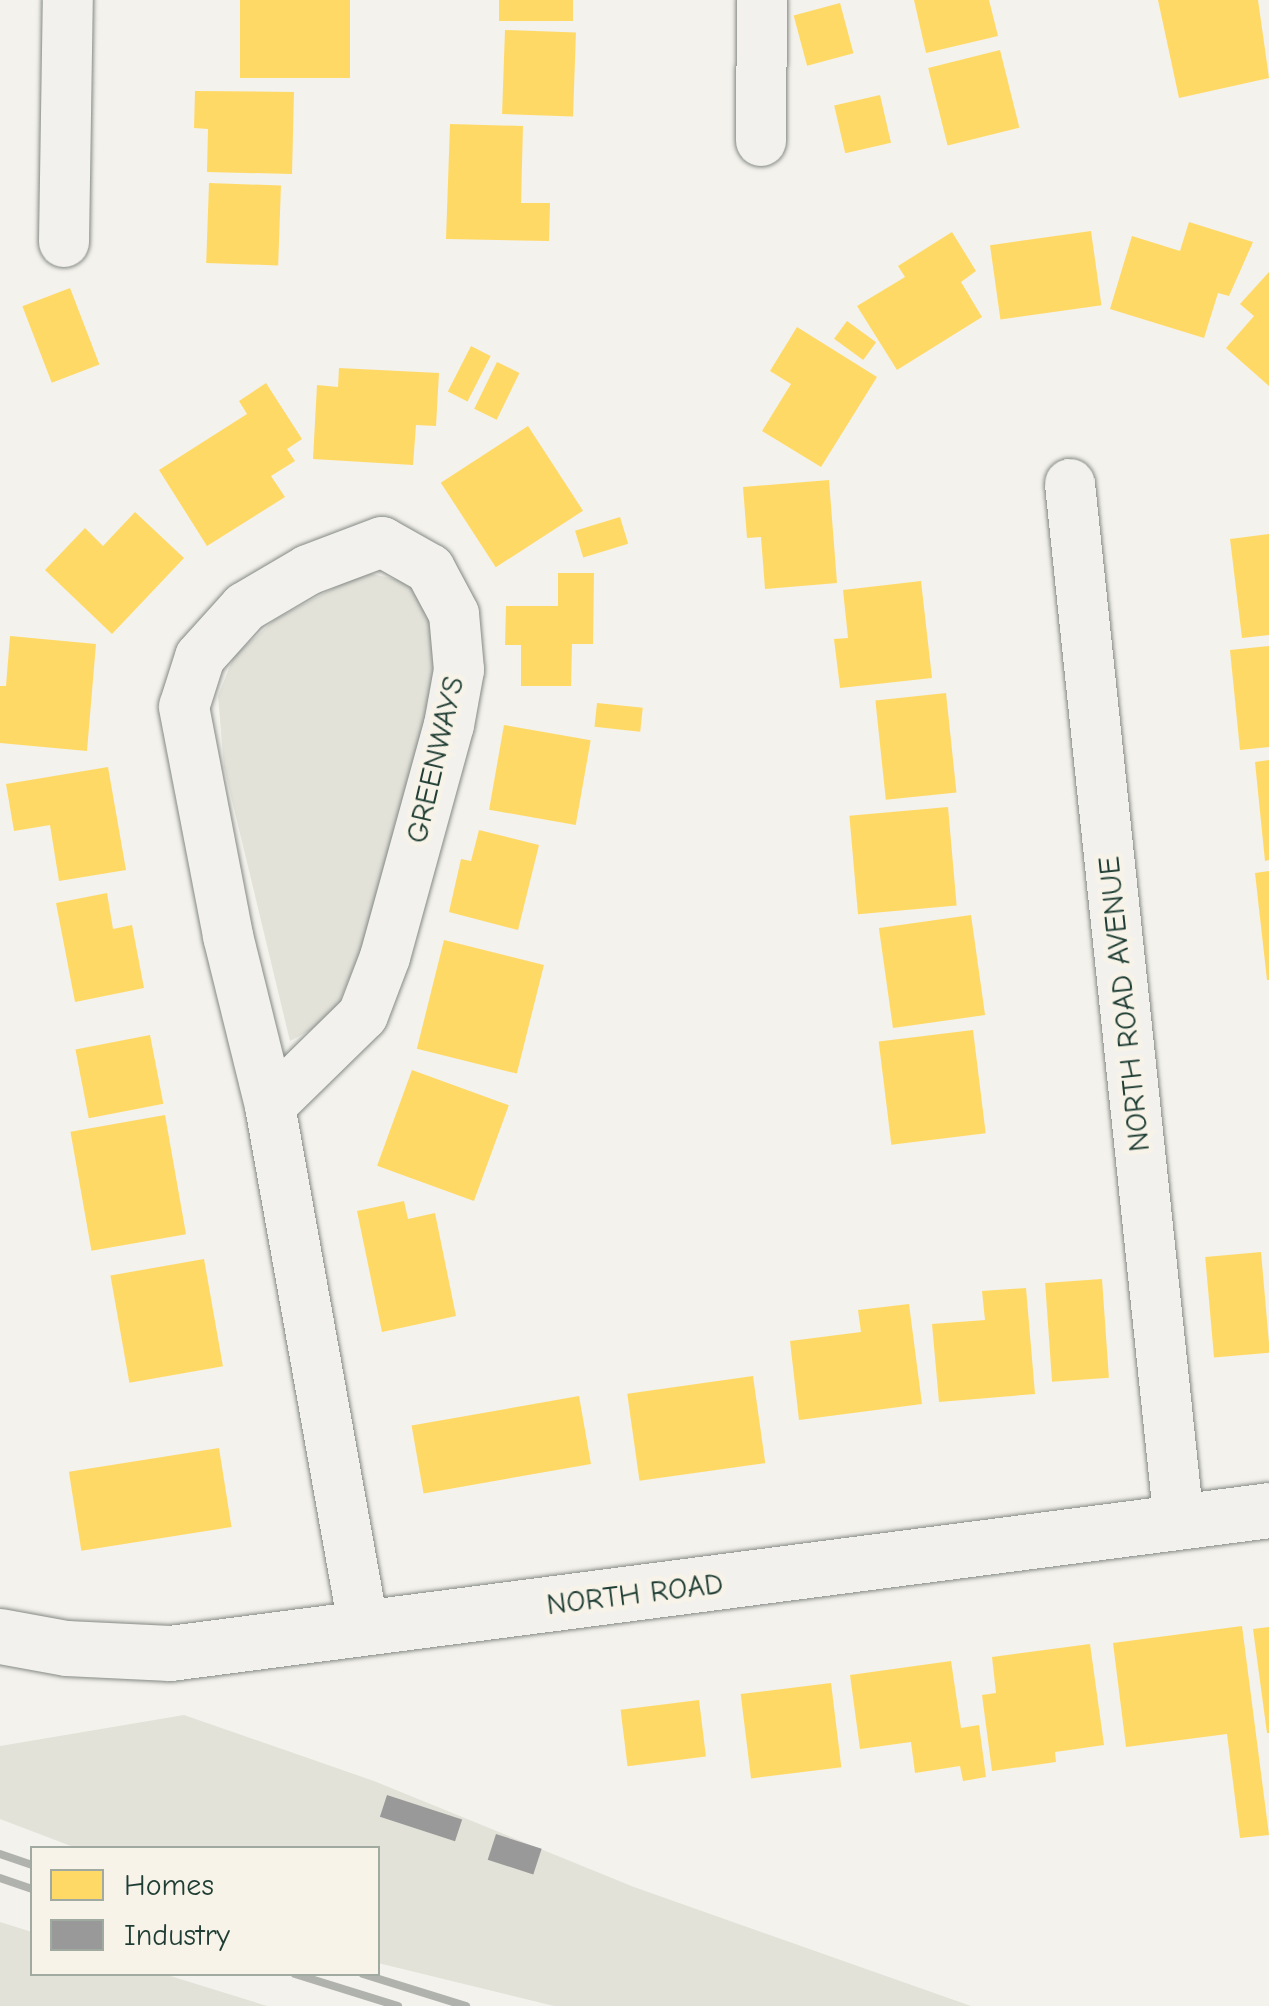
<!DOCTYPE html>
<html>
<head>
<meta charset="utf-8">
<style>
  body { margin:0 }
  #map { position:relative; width:1269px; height:2006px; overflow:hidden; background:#f4f2ec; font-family:"Comic Neue",sans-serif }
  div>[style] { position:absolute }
  .green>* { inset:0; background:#e2e2d9 }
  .homes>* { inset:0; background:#ffd966; transform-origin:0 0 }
  .industry>* { inset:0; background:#999; transform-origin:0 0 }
  .roads { filter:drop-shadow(0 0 2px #848985) drop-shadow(0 0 2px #848985) }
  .minor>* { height:50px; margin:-25px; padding:0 25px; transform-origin:25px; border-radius:25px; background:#f2f1ed }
  .primary>* { height:55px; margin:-27.5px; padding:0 27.5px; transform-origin:27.5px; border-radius:27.5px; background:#f2f1ed }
  .rail>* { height:8px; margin:-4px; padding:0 4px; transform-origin:4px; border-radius:4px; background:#b0b2ae }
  span { translate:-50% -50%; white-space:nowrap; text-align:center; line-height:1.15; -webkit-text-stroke:10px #f7f3e8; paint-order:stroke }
  .street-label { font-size:30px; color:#1f3d34 }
  .legend { position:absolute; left:30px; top:1846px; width:350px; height:130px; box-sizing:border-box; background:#f7f3e8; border:2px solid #a1aaa0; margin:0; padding:12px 18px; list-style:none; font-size:30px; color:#1f3d34 }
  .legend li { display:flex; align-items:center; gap:20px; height:50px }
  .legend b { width:50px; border:2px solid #a1aaa0 }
</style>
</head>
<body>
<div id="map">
  <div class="green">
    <i style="clip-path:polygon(364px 572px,412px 583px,436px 633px,430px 705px,365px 939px,333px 1018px,290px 1041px,224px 767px,218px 696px,234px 656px,276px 619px)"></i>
    <i style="clip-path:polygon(184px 1715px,374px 1781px,634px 1887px,971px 2006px,554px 2006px,378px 1963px,378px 1848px,76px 1848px,0 1819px,0 1746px)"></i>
    <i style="clip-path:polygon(0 1922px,32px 1932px,32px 1974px,164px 1974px,267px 2006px,0 2006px)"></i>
  </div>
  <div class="homes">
    <i style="left:240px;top:0;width:110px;height:78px"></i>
    <i style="left:499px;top:0;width:74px;height:21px"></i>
    <i style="clip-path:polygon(914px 0,989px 0,998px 36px,926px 53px)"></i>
    <i style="clip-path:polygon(1158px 0,1258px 0,1269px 78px,1179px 98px)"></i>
    <i style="left:840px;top:3px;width:52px;height:48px;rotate:75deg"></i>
    <i style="left:505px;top:30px;width:71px;height:84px;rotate:2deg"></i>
    <i style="left:1000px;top:50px;width:80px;height:74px;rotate:76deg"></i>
    <i style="clip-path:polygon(195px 91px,294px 92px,292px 174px,207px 172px,208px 129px,194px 128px)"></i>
    <i style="left:880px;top:95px;width:49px;height:47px;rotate:77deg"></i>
    <i style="clip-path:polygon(450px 124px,523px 126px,521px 203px,550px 203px,549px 241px,446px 239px)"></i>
    <i style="left:209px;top:183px;width:72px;height:80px;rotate:2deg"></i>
    <i style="clip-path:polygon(1189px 222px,1253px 242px,1229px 296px,1218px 293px,1204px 338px,1110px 309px,1132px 236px,1180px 251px)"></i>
    <i style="left:1091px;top:231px;width:75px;height:102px;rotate:82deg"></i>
    <i style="clip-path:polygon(952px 232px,976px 271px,961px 282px,982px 317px,897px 370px,857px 306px,905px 277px,898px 266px)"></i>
    <i style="clip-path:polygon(1269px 272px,1269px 386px,1226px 348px,1254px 316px,1240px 304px)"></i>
    <i style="left:70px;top:288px;width:82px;height:51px;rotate:69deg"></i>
    <i style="left:847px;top:321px;width:36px;height:22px;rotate:36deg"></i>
    <i style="clip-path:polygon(797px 327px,877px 377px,821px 467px,762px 431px,791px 384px,770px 371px)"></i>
    <i style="left:471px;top:346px;width:22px;height:51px;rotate:27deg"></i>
    <i style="left:497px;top:362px;width:25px;height:52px;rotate:26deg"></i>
    <i style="clip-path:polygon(339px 368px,439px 373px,436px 426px,416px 425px,413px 465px,313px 459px,317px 385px,338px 387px)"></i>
    <i style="clip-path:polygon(266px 383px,302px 439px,287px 449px,295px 461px,271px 476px,285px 497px,207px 546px,159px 470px,247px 414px,239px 401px)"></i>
    <i style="left:528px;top:426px;width:101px;height:104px;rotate:57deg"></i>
    <i style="clip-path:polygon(829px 480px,837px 583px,765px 589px,761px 537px,747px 538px,743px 487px)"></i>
    <i style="clip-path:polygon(135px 512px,184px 558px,112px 634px,45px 570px,85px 528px,103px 546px)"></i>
    <i style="left:620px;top:517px;width:28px;height:47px;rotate:73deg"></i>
    <i style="clip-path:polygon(1269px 534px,1269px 635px,1242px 638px,1230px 539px)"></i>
    <i style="clip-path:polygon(558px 573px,594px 573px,593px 644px,572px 644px,571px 686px,521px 686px,521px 645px,505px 645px,506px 606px,558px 606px)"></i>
    <i style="clip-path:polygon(921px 581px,932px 678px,840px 688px,834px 639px,848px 638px,843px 590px)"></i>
    <i style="clip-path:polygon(10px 636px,96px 644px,87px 751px,0 743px,0 686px,6px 686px)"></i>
    <i style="clip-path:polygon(1269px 646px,1269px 747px,1240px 750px,1230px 650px)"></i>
    <i style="left:946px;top:693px;width:100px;height:71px;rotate:84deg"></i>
    <i style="left:597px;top:703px;width:46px;height:24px;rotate:6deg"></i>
    <i style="left:504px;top:725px;width:88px;height:86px;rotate:10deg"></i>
    <i style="clip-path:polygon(1269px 760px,1269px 860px,1265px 861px,1255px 762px)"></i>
    <i style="clip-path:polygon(108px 767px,126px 870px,59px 881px,50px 825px,14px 831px,6px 784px)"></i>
    <i style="left:948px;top:807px;width:99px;height:99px;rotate:85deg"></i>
    <i style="clip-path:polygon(479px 830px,539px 845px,518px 930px,449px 912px,461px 859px,471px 861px)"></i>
    <i style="clip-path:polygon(1269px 871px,1269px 980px,1267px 980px,1255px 873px)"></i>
    <i style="clip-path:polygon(107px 893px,113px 929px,132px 925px,144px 988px,75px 1002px,56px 903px)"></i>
    <i style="left:971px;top:915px;width:101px;height:93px;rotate:82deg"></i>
    <i style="left:444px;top:940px;width:103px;height:112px;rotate:14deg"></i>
    <i style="left:973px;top:1030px;width:104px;height:95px;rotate:83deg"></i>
    <i style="left:150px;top:1035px;width:70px;height:76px;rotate:79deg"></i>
    <i style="left:412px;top:1070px;width:103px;height:102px;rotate:20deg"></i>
    <i style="left:165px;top:1115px;width:121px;height:96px;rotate:80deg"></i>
    <i style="clip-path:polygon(404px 1201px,408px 1219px,435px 1213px,456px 1316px,382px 1332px,357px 1211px)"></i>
    <i style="left:1261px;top:1252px;width:101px;height:56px;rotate:85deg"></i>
    <i style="left:204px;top:1259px;width:109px;height:95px;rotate:80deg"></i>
    <i style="left:1102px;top:1279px;width:99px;height:57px;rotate:86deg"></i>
    <i style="clip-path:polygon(1026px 1288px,1035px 1394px,939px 1402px,932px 1324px,985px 1320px,982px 1291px)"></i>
    <i style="clip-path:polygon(909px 1304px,922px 1404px,799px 1420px,790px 1341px,861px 1332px,858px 1310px)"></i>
    <i style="left:753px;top:1376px;width:88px;height:127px;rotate:82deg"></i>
    <i style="left:579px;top:1396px;width:69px;height:170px;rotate:80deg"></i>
    <i style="left:219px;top:1448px;width:80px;height:152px;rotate:81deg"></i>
    <i style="clip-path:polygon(1242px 1626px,1269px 1835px,1240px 1838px,1227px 1734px,1126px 1747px,1113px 1643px)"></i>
    <i style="clip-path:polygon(1269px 1627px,1269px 1733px,1267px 1733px,1253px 1629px)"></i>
    <i style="clip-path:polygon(1090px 1644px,1104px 1745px,1055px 1752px,1056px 1762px,992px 1771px,982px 1695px,996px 1693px,992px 1657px)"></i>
    <i style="clip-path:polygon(951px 1661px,961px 1728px,979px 1725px,986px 1777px,963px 1781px,960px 1766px,915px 1773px,911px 1742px,860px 1749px,850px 1675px)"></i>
    <i style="left:831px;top:1683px;width:85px;height:91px;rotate:83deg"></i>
    <i style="left:699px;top:1700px;width:57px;height:79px;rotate:83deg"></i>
  </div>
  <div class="industry">
    <i style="left:387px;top:1795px;width:79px;height:23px;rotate:18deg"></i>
    <i style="left:496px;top:1834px;width:48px;height:27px;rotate:18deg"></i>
  </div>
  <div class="roads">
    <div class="minor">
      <i style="left:761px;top:141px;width:141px;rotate:-89.6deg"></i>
      <i style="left:64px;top:242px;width:242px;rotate:-89.1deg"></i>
      <i style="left:1070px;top:484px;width:1045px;rotate:84.01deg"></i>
      <i style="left:270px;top:1106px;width:130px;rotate:-44.4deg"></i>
      <i style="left:363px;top:1015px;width:62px;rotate:-69.2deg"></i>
      <i style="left:385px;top:957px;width:241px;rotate:-74.6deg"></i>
      <i style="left:449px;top:725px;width:56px;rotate:-79.7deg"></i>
      <i style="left:459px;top:670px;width:56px;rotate:-95.1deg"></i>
      <i style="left:454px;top:614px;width:51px;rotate:-118.1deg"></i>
      <i style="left:430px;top:569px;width:55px;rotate:-150.6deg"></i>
      <i style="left:382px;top:542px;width:79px;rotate:159.3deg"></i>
      <i style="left:308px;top:570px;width:73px;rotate:149.6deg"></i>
      <i style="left:245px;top:607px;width:67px;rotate:132deg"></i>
      <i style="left:200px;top:657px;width:52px;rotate:107.7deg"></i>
      <i style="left:184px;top:707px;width:233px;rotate:79.1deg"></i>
      <i style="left:228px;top:936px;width:175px;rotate:76.1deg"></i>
      <i style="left:270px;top:1106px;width:532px;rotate:79.83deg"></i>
    </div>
    <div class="primary">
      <i style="left:0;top:1636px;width:67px;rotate:10.3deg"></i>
      <i style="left:66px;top:1648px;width:104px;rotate:2.8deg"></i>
      <i style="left:170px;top:1653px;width:1108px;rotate:-7.41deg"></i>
    </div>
  </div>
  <div class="rail">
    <i style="left:0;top:1854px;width:34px;rotate:19deg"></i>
    <i style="left:0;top:1878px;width:34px;rotate:19deg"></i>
    <i style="left:295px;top:1974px;width:108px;rotate:17.3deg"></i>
    <i style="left:363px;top:1974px;width:108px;rotate:17.3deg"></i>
  </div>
  <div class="street-label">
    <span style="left:436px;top:760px;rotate:-77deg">GREENWAYS</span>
    <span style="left:1125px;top:1004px;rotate:-96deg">NORTH ROAD AVENUE</span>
    <span style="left:635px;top:1595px;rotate:-7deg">NORTH ROAD</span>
  </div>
  <ul class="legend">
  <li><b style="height:28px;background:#ffd966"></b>Homes</li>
  <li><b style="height:28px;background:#999"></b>Industry</li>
  </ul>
</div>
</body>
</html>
